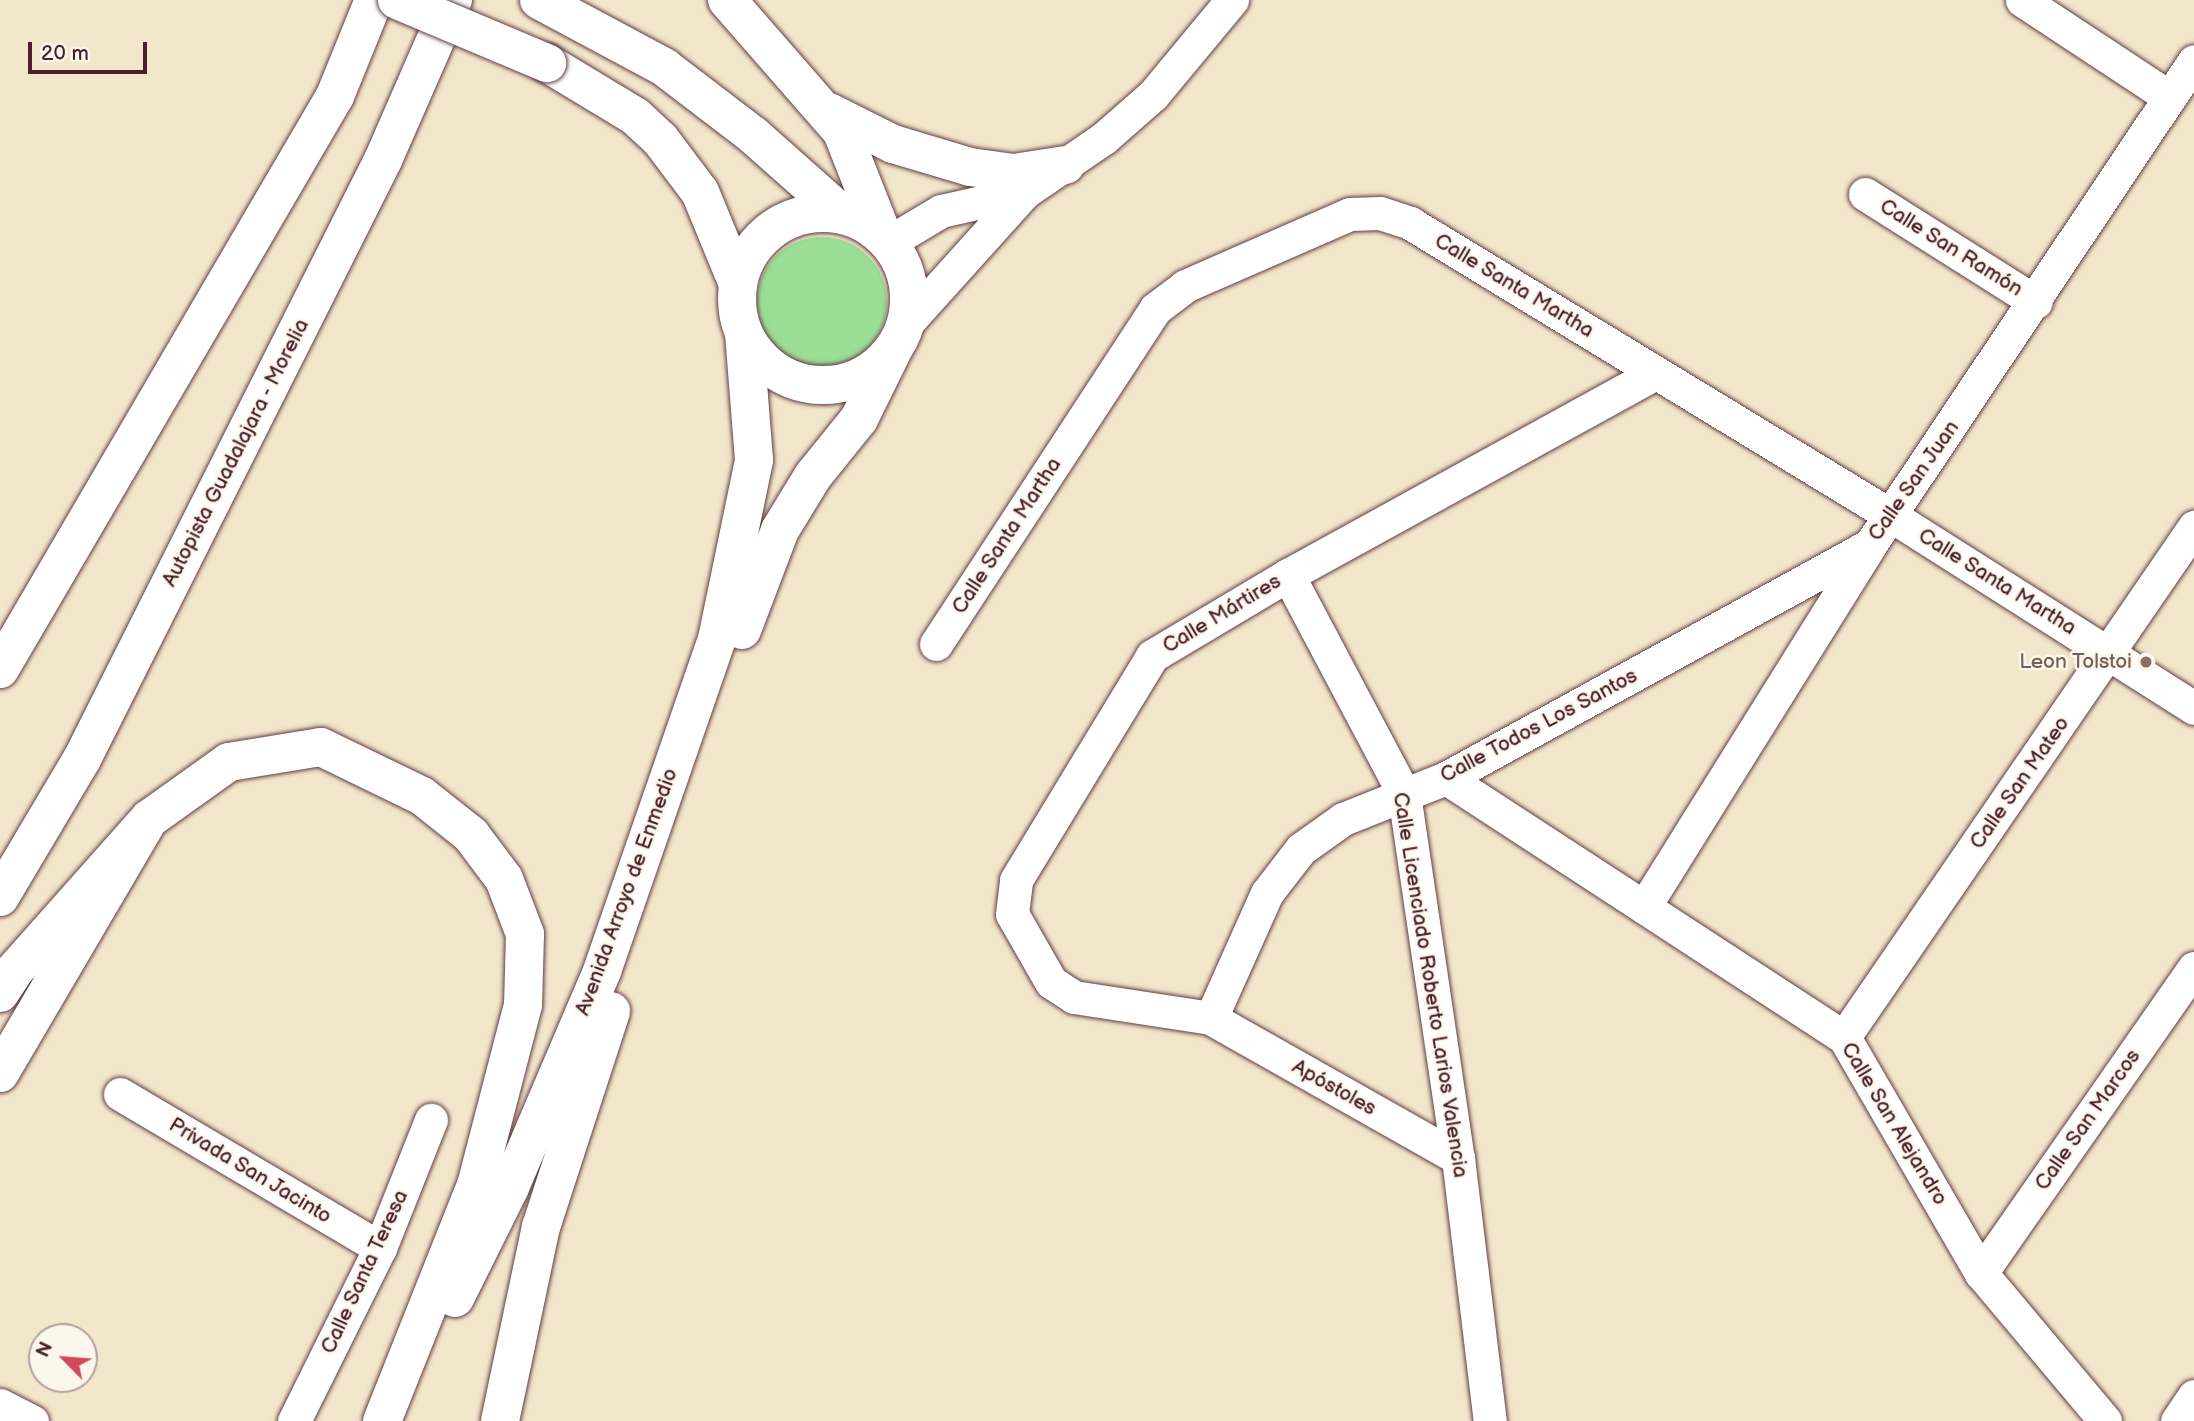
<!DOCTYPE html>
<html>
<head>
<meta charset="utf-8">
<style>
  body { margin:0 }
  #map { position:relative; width:2194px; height:1421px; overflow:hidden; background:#f2e6cb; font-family:"Balsamiq Sans",sans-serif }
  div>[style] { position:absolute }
  .green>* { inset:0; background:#9bde96 }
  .round { border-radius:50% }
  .roads { filter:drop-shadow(0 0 2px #633d43) drop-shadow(0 0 2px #633d43) }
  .street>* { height:33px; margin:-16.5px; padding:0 16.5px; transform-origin:16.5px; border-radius:16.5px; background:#fff }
  .secondary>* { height:38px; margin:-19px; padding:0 19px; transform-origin:19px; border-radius:19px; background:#fff }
  .secondary>.ring { margin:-19px; padding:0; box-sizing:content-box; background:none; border:38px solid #fff; border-radius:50% }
  .highway>* { height:38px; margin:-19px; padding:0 19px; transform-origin:19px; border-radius:19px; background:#fff }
  .bridges { filter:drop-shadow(0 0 2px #633d43) drop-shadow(0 0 2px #633d43) }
  .secondary-bridge>* { height:38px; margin:-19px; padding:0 19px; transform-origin:19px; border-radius:19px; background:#fff }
  .dots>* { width:19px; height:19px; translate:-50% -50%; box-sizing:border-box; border:4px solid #fbf7ec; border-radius:50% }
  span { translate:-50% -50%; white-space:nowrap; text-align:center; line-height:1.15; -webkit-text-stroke:5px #fbf7ec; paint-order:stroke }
  .street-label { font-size:21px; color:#4a1f2b }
  .education-label { font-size:21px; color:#785e54 }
  .right { translate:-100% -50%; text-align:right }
  .north { position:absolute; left:28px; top:1323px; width:70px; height:70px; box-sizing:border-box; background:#fbf7ec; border:2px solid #b4a19f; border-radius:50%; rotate:295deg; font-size:19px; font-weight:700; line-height:28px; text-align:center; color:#4a1f2b }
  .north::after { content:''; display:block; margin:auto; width:24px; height:32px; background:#d1495b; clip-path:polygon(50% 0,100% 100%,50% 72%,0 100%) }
  .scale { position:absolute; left:28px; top:42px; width:119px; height:32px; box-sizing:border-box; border:4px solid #4a1f2b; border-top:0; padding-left:9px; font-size:21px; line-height:24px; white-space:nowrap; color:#4a1f2b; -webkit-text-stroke:5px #fbf7ec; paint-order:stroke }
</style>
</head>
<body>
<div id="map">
  <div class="green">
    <i class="round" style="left:757px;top:237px;width:130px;height:130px"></i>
  </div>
  <div class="roads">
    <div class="street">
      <i style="left:2022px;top:0;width:176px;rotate:33.4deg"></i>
      <i style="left:1865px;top:194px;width:202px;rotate:32.3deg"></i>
      <i style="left:889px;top:242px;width:61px;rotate:-30.8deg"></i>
      <i style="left:941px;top:211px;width:86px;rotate:-12.7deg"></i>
      <i style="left:906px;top:324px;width:178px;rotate:-48deg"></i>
      <i style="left:1025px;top:192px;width:96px;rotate:-34.4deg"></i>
      <i style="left:1104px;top:138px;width:65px;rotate:-41.3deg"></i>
      <i style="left:1153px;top:95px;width:124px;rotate:-50.3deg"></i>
      <i style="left:1288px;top:575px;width:248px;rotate:62.1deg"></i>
      <i style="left:1404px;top:794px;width:368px;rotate:81.6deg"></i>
      <i style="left:1458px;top:1158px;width:265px;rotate:83.1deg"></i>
      <i style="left:936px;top:644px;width:400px;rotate:-56.8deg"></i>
      <i style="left:1155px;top:309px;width:38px;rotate:-37deg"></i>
      <i style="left:1185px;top:286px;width:180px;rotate:-23.6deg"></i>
      <i style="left:1350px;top:214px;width:30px;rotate:-2deg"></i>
      <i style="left:1380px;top:213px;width:32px;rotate:18deg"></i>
      <i style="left:1410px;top:223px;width:562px;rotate:31.31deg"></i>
      <i style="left:1890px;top:515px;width:360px;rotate:32.4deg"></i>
      <i style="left:1446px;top:778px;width:475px;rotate:33.1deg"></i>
      <i style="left:1844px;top:1037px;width:273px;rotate:59.9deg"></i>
      <i style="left:1981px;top:1273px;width:193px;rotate:50deg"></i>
      <i style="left:1644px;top:907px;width:427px;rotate:-58deg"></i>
      <i style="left:1870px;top:545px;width:582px;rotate:-56.2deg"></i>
      <i style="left:1211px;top:1018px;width:137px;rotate:-65.9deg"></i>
      <i style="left:1267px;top:893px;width:56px;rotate:-52.3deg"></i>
      <i style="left:1301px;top:849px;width:52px;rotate:-35.5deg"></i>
      <i style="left:1343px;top:819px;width:111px;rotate:-21.7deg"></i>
      <i style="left:1446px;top:778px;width:483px;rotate:-28.8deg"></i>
      <i style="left:1844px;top:1037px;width:619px;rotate:-55.54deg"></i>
      <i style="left:120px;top:1094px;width:302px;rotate:30.6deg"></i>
      <i style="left:1458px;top:1158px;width:284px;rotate:-150.5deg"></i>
      <i style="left:1211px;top:1018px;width:139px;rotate:-171.3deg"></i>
      <i style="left:1074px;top:997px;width:27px;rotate:-147deg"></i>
      <i style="left:1051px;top:982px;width:78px;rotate:-119.8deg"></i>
      <i style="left:1012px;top:914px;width:34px;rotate:-83deg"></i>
      <i style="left:1016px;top:880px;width:262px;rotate:-58.7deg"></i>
      <i style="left:1152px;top:656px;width:158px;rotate:-30.8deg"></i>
      <i style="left:1288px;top:575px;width:419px;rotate:-28.8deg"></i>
      <i style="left:1981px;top:1273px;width:372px;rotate:-55.1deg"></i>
      <i style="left:0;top:1405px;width:36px;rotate:27deg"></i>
      <i style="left:294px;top:1421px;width:193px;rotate:-63.6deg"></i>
      <i style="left:380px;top:1248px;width:138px;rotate:-68.3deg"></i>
      <i style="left:2177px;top:1421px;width:30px;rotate:-56deg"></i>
    </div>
    <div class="secondary">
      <i style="left:539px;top:0;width:142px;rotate:28.2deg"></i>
      <i style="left:664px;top:67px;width:112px;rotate:37.4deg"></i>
      <i style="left:753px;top:135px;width:119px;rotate:41.6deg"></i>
      <i style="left:547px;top:63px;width:103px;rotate:31.1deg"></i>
      <i style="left:635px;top:116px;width:34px;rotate:43deg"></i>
      <i style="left:660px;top:139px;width:66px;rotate:53deg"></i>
      <i style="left:700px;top:192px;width:100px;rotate:67.6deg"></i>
      <i class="ring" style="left:737px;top:213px;width:134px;height:134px"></i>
      <i style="left:742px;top:630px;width:107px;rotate:-69.2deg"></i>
      <i style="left:780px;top:530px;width:63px;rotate:-58.6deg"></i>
      <i style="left:813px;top:476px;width:73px;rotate:-51.1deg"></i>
      <i style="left:859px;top:419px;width:77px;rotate:-63.8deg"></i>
      <i style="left:0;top:1073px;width:294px;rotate:-59.6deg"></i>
      <i style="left:149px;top:819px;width:98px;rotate:-35.5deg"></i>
      <i style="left:229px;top:762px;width:93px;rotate:-9.3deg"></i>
      <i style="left:321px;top:747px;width:112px;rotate:25.9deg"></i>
      <i style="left:422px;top:796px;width:63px;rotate:38.5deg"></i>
      <i style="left:471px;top:835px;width:55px;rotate:53.1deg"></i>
      <i style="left:504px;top:879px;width:59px;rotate:69.1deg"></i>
      <i style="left:525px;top:934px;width:71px;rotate:91.6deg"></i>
      <i style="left:523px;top:1005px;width:186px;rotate:104.6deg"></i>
      <i style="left:476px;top:1185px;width:254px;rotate:111.7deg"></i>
      <i style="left:455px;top:1298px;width:124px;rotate:-63.6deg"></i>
      <i style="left:510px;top:1187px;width:235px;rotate:-66.9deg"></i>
      <i style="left:602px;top:971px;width:351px;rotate:-70.9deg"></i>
      <i style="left:717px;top:639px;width:183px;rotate:-78.3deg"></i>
      <i style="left:754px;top:460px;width:126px;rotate:-94.5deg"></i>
      <i style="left:500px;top:1421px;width:198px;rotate:-78.1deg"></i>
      <i style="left:541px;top:1227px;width:227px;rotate:-72deg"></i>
    </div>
    <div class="highway">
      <i style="left:727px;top:0;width:175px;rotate:48.9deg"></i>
      <i style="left:842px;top:132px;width:112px;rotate:68.5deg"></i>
      <i style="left:829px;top:112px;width:72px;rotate:26.6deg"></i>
      <i style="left:893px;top:144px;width:80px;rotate:16.6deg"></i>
      <i style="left:970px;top:167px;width:44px;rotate:7.8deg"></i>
      <i style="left:1014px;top:173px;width:52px;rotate:-8.9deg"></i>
      <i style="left:0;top:669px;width:664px;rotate:-59.69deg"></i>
      <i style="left:335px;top:96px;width:104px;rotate:-67.9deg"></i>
      <i style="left:0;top:897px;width:161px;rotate:-59.3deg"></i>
      <i style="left:82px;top:759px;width:670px;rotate:-63.32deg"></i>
      <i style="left:383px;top:160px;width:175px;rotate:-66.4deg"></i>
      <i style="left:0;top:993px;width:27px;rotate:-57deg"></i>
      <i style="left:15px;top:970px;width:202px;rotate:-48.4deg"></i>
    </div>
  </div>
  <div class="bridges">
    <div class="secondary-bridge">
      <i style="left:397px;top:0;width:163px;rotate:22.8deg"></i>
    </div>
  </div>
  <div class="dots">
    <i style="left:2146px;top:662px;background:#8d6e63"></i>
  </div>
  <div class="street-label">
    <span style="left:1951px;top:248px;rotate:32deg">Calle San Ramón</span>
    <span style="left:1514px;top:286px;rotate:31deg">Calle Santa Martha</span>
    <span style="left:236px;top:453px;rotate:-63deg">Autopista Guadalajara - Morelia</span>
    <span style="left:1914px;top:481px;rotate:-55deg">Calle San Juan</span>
    <span style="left:1007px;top:536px;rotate:-57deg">Calle Santa Martha</span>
    <span style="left:1997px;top:582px;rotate:32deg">Calle Santa Martha</span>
    <span style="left:1222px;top:614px;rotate:-31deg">Calle Mártires</span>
    <span style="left:1539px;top:726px;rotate:-28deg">Calle Todos Los Santos</span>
    <span style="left:2020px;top:783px;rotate:-55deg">Calle San Mateo</span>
    <span style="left:627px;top:892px;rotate:-70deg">Avenida Arroyo de Enmedio</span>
    <span style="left:1430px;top:985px;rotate:81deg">Calle Licenciado Roberto Larios Valencia</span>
    <span style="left:1334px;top:1088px;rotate:29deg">Apóstoles</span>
    <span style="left:2088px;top:1120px;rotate:-55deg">Calle San Marcos</span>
    <span style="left:1894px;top:1124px;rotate:59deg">Calle San Alejandro</span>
    <span style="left:250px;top:1171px;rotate:31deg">Privada San Jacinto</span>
    <span style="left:365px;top:1272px;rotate:-65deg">Calle Santa Teresa</span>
  </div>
  <div class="education-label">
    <span class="right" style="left:2132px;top:662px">Leon Tolstoi</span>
  </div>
  <div class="north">N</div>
  <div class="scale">20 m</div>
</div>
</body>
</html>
